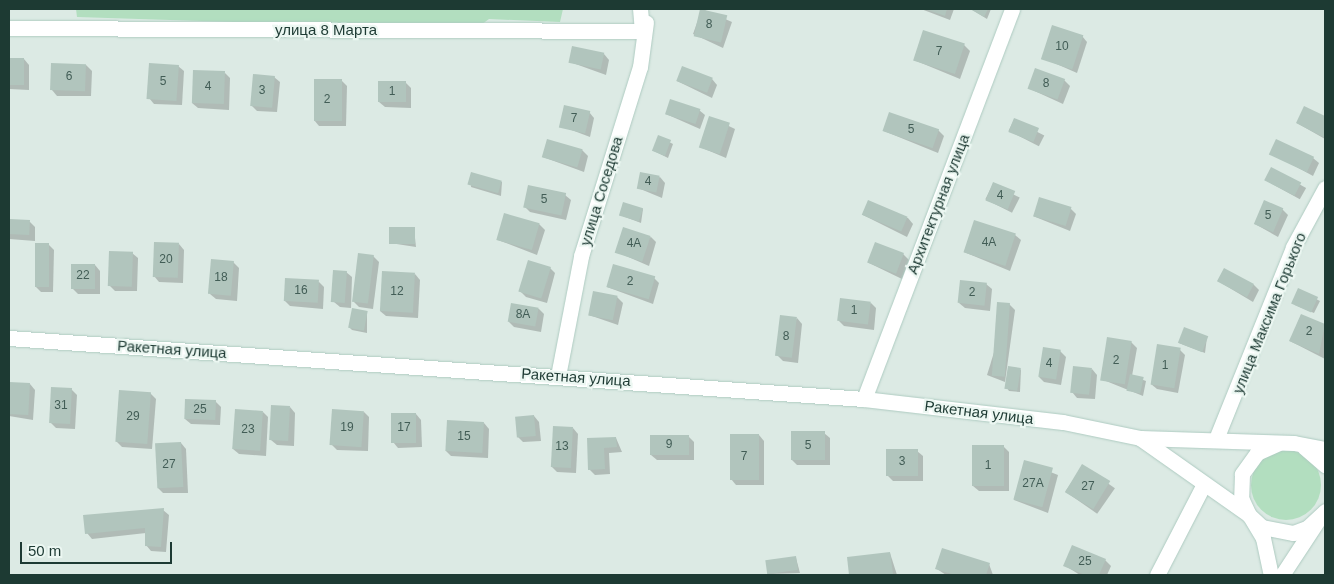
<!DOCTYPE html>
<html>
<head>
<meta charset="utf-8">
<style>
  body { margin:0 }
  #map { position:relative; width:1334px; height:584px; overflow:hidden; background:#dceae4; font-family:Helvetica,sans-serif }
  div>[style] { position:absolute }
  .green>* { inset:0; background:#b2debf }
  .round { border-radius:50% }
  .shadow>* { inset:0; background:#0003; transform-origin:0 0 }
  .building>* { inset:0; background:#b1c5bd; transform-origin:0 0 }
  .roads { filter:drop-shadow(0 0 1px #aecbc1) drop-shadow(0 0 1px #aecbc1) }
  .street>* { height:15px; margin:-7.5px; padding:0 7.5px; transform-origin:7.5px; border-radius:7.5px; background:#fff }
  .secondary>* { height:15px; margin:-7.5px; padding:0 7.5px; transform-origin:7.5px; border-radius:7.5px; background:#fff }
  span { translate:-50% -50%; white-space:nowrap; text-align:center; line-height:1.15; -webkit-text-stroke:4.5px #ecf7f2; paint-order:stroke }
  .number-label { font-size:12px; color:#425d56 }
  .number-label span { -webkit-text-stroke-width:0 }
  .street-label { font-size:15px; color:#1d3a33 }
  .frame { position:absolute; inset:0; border:10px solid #1d3a33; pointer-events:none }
  .scale { position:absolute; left:20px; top:542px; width:152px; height:22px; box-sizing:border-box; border:2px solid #1d3a33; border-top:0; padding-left:6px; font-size:15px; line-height:18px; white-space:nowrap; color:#1d3a33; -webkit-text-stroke:4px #ecf7f2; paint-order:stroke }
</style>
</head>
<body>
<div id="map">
  <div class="green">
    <i style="clip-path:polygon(76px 9px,563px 9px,560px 22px,489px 19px,474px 30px,77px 17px)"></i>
    <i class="round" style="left:1251px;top:450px;width:70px;height:70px"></i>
  </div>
  <div class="shadow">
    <i style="clip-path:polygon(702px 9px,732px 22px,723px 48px,693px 34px)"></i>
    <i style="clip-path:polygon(921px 9px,954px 9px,950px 20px)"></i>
    <i style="clip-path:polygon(971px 9px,991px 9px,987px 19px)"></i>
    <i style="clip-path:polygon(1082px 36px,1087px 42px,1077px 73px,1043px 58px)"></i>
    <i style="clip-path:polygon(964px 45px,970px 51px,960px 79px,914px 60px)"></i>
    <i style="clip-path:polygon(604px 54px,609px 60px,606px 75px,570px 62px)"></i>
    <i style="clip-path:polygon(9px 59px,24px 59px,29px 65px,29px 90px,9px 89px)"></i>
    <i style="clip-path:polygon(86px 65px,92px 71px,91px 96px,57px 96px,52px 90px)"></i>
    <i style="clip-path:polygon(178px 66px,184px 71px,182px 105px,154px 104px,149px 98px)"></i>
    <i style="clip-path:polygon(225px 73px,230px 78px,229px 110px,198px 108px,192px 103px)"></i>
    <i style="clip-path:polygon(274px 77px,280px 82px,277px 112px,257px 111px,251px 105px)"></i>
    <i style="clip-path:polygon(712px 79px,717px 85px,712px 98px,677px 81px)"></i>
    <i style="clip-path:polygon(1064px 80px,1070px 86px,1063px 104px,1028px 88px)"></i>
    <i style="clip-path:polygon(342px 81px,347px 86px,346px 126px,319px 126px,314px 120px)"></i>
    <i style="clip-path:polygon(406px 83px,411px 88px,411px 108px,385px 107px,379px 102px)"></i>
    <i style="clip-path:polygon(1305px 108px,1325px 117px,1325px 139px,1297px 123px)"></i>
    <i style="clip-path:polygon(699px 110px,705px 115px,700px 129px,666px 114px)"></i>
    <i style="clip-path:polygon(589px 112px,594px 118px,590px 137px,561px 126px)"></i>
    <i style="clip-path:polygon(710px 117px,735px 129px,726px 158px,700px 147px)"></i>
    <i style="left:1014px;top:120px;width:34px;height:12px;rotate:27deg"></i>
    <i style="clip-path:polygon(938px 130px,944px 136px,938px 153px,884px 131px)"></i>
    <i style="clip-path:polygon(659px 137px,673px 144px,668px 158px,654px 151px)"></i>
    <i style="clip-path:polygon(582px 150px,588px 156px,584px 172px,543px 157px)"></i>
    <i style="clip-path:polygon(1271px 153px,1313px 158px,1319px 163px,1313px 176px)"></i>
    <i style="left:1272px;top:169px;width:39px;height:13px;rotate:29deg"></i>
    <i style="clip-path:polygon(472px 174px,502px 182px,501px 196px,471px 187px)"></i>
    <i style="clip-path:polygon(660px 177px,665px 183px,662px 198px,638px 188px)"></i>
    <i style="left:993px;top:184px;width:30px;height:17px;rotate:27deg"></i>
    <i style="clip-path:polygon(565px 195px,571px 200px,566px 220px,530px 212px,525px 207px)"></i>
    <i style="clip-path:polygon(1070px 208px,1076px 214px,1070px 231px,1033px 216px)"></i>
    <i style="clip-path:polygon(643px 209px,641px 223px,620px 215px)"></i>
    <i style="clip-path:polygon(1282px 209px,1288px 215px,1278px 237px,1255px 224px)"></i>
    <i style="clip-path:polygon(863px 215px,908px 218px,913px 224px,907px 237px)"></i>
    <i style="clip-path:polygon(9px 220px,30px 222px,35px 227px,35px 241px,9px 239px)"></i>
    <i style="clip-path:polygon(539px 224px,545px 230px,537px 255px,498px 240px)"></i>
    <i style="clip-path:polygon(414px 229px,416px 247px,390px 243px)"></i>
    <i style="clip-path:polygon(1015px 235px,1021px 240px,1010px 271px,964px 252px)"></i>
    <i style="clip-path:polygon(651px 237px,656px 242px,649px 266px,617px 252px)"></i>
    <i style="clip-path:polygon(179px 244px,184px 250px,183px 283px,159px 282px,154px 276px)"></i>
    <i style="clip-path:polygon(49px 245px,54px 250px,53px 292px,41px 292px,35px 286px)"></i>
    <i style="clip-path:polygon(132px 253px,138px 258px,137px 291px,115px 291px,109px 285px)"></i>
    <i style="clip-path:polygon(903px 254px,909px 260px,902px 279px,869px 263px)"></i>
    <i style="clip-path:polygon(373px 256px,379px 262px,373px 309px,359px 307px,354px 302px)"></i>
    <i style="clip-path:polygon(233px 262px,239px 268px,237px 301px,216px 299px,210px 294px)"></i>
    <i style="clip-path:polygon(95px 265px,100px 271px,100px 294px,78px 294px,72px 288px)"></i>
    <i style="clip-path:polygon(550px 268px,555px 273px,547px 303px,526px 297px,521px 292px)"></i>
    <i style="clip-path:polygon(346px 272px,352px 277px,351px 308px,340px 307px,334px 302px)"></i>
    <i style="clip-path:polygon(415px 274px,420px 280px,418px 318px,386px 316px,380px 311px)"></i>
    <i style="clip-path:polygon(654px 278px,659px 283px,653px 304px,607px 287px)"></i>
    <i style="clip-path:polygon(1218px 281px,1254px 285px,1259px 290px,1253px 302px)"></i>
    <i style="clip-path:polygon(319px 282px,324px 287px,323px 309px,290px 306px,284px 300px)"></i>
    <i style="clip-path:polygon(986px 284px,992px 289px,990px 311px,965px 308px,959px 303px)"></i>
    <i style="clip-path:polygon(1298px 290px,1320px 301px,1314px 313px,1295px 305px)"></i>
    <i style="clip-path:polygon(617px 297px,623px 303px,618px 325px,589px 315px)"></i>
    <i style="clip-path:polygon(871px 303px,876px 308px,874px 330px,844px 326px,839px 321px)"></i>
    <i style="clip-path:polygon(512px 304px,539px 309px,544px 314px,541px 332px,514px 327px,509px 322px)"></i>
    <i style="clip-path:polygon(1009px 304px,1015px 310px,1005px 382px,987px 375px)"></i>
    <i style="clip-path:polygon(367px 312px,367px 333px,352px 330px,350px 328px)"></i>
    <i style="clip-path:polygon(1301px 315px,1325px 326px,1325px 359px,1290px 341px)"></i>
    <i style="clip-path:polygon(797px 318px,802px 324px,798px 363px,783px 361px,777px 355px)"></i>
    <i style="clip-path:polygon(1207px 337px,1205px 353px,1179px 343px)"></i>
    <i style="clip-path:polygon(1131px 342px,1137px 348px,1132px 376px,1146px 381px,1143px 396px,1101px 379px)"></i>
    <i style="clip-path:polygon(1180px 350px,1185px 355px,1178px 393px,1157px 389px,1151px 384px)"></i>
    <i style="clip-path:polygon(1060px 351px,1066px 357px,1061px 385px,1044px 382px,1039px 377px)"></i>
    <i style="clip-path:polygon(1021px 369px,1020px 392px,1009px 391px,1007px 388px)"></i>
    <i style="clip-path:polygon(1092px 369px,1097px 375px,1095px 399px,1077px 398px,1072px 392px)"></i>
    <i style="clip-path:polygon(9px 383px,30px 384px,35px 390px,33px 420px,9px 416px)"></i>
    <i style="clip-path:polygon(71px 389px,77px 395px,75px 429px,56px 428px,51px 423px)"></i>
    <i style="clip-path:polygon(150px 393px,156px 399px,152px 449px,122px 447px,116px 441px)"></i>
    <i style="clip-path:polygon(215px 401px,221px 407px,220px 425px,191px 424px,185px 419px)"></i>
    <i style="clip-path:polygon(290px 407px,295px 413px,294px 446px,277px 445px,271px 440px)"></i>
    <i style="clip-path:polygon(263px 412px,268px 417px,266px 456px,239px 454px,233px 449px)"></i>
    <i style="clip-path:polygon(364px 412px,369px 417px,368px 451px,337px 450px,331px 444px)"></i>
    <i style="clip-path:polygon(416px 414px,421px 420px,422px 447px,398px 448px,393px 442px)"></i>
    <i style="clip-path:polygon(534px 416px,539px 422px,541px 441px,523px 442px,518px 437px)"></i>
    <i style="clip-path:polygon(484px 423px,489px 429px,488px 458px,451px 456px,446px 451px)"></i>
    <i style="clip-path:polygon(573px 428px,578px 434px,576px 473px,557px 472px,551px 466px)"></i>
    <i style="clip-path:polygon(824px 433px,830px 438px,830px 465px,797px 465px,792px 460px)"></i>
    <i style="clip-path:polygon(759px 435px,764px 441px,764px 485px,736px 485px,731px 479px)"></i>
    <i style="clip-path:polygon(688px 436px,694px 442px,694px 460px,657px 460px,651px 455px)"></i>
    <i style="clip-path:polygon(616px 438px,622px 452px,609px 453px,610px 474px,595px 475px,589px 469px,589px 439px)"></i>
    <i style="clip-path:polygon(181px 443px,186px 449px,188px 493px,163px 493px,158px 488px)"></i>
    <i style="clip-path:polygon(1004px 447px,1009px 452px,1009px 491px,979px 491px,973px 486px)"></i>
    <i style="clip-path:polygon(917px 451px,923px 456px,923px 481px,893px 481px,887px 475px)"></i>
    <i style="clip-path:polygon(1025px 462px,1058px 475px,1048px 513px,1014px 500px)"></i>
    <i style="left:1083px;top:466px;width:39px;height:31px;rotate:35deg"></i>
    <i style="clip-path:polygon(163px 510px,169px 515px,166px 552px,151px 551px,146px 545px,146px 533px,92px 539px,87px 533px)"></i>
    <i style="clip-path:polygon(890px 553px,897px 575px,850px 575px,848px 559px)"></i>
    <i style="clip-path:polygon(796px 558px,800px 573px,768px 574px)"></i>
    <i style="clip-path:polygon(1105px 560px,1111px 566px,1107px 575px,1080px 575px,1064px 565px)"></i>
    <i style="clip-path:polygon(989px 564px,993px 575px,946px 575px,937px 569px)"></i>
  </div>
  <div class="building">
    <i style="left:700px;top:9px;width:28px;height:28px;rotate:13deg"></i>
    <i style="clip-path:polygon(925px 9px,947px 9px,945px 16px)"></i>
    <i style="clip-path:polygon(970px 9px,988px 9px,984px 17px)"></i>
    <i style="left:1052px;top:25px;width:33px;height:36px;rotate:18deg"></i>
    <i style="left:923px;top:30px;width:44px;height:32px;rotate:18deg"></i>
    <i style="left:572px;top:46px;width:33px;height:17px;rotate:12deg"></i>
    <i style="left:9px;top:58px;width:15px;height:27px"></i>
    <i style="left:51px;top:63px;width:35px;height:27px;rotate:2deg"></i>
    <i style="left:149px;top:63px;width:30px;height:36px;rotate:4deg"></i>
    <i style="left:682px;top:66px;width:33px;height:16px;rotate:21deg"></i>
    <i style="left:1035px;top:68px;width:32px;height:22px;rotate:20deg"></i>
    <i style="left:193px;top:70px;width:32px;height:33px;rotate:2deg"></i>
    <i style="left:253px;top:74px;width:22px;height:32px;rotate:5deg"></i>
    <i style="left:314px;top:79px;width:28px;height:42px"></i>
    <i style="left:378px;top:81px;width:28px;height:21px"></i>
    <i style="left:670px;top:99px;width:32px;height:16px;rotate:18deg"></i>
    <i style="left:564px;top:105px;width:27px;height:23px;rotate:13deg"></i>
    <i style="clip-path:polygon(1304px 106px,1325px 116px,1325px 138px,1296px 123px)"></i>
    <i style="left:889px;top:112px;width:53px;height:20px;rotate:19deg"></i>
    <i style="left:709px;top:116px;width:22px;height:33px;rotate:18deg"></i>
    <i style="left:1014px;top:118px;width:27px;height:15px;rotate:22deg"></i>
    <i style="left:658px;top:135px;width:14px;height:17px;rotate:21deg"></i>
    <i style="left:547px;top:139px;width:37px;height:19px;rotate:16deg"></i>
    <i style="left:1276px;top:139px;width:42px;height:17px;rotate:25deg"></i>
    <i style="left:1271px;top:167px;width:34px;height:15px;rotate:27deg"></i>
    <i style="left:471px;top:172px;width:32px;height:13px;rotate:16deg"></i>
    <i style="left:640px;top:172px;width:20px;height:17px;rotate:11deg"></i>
    <i style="left:993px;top:182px;width:24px;height:20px;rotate:22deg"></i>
    <i style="left:528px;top:185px;width:39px;height:23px;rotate:12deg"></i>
    <i style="left:1039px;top:197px;width:34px;height:20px;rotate:17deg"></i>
    <i style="left:868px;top:200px;width:43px;height:16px;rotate:23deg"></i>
    <i style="left:1264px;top:200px;width:21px;height:26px;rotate:23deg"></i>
    <i style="left:623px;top:202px;width:21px;height:14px;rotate:17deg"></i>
    <i style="left:504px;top:213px;width:37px;height:28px;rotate:16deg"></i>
    <i style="left:9px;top:219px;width:21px;height:15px;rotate:3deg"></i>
    <i style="left:974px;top:220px;width:44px;height:34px;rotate:18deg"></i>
    <i style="left:389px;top:227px;width:26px;height:17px"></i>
    <i style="left:623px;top:227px;width:29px;height:27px;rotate:18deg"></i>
    <i style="left:154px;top:242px;width:25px;height:35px;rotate:2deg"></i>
    <i style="left:875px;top:242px;width:31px;height:22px;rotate:21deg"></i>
    <i style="left:35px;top:243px;width:14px;height:44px"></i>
    <i style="left:109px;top:251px;width:24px;height:35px;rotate:2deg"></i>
    <i style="left:358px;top:253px;width:16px;height:49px;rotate:7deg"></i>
    <i style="left:211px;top:259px;width:23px;height:35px;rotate:5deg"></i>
    <i style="left:528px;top:260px;width:24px;height:33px;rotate:17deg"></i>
    <i style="left:71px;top:264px;width:24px;height:25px"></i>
    <i style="left:613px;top:264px;width:44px;height:24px;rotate:16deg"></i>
    <i style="left:1224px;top:268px;width:34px;height:15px;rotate:28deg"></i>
    <i style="left:333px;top:270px;width:14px;height:32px;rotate:4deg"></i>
    <i style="left:382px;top:271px;width:33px;height:40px;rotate:3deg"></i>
    <i style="left:285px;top:278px;width:34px;height:23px;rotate:3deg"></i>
    <i style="left:960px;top:280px;width:27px;height:23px;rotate:6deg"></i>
    <i style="left:1298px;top:288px;width:22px;height:17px;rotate:24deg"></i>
    <i style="left:593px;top:291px;width:25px;height:25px;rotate:11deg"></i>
    <i style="left:840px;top:298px;width:31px;height:23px;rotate:7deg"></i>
    <i style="left:997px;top:302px;width:13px;height:74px;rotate:4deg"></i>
    <i style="left:511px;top:303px;width:28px;height:19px;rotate:10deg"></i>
    <i style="left:352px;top:308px;width:16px;height:20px;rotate:11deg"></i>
    <i style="clip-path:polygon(1301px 314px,1325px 324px,1319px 354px,1289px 341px)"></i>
    <i style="left:780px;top:315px;width:17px;height:41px;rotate:7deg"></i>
    <i style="left:1184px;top:327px;width:26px;height:17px;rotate:21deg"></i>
    <i style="left:1107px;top:337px;width:25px;height:44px;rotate:9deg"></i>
    <i style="left:1157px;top:344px;width:24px;height:41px;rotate:9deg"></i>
    <i style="left:1043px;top:347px;width:18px;height:30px;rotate:9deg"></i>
    <i style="left:1008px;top:366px;width:13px;height:23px;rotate:9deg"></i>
    <i style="left:1073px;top:366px;width:19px;height:27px;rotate:6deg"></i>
    <i style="left:1130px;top:374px;width:14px;height:17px;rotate:12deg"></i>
    <i style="left:9px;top:382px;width:21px;height:32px;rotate:3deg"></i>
    <i style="left:51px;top:387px;width:21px;height:36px;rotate:3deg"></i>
    <i style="left:119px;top:390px;width:32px;height:52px;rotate:4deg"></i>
    <i style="left:185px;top:399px;width:31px;height:20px;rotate:2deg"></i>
    <i style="left:271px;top:405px;width:19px;height:35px;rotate:3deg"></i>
    <i style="left:235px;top:409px;width:28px;height:40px;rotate:4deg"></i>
    <i style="left:332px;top:409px;width:32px;height:36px;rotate:4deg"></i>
    <i style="left:391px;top:413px;width:25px;height:30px"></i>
    <i style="left:534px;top:415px;width:21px;height:19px;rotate:85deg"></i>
    <i style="left:447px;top:420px;width:37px;height:31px;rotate:3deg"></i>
    <i style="left:553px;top:426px;width:20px;height:41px;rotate:3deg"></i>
    <i style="left:791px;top:431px;width:34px;height:29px"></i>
    <i style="left:730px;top:434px;width:29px;height:46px"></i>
    <i style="left:650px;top:435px;width:39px;height:20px"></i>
    <i style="clip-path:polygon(616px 437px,617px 447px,604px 448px,605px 469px,588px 470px,587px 438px)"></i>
    <i style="left:181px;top:442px;width:45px;height:26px;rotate:87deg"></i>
    <i style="left:972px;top:445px;width:32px;height:41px"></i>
    <i style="left:886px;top:449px;width:32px;height:27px"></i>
    <i style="left:1024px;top:460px;width:30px;height:41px;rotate:15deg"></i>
    <i style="left:1082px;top:464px;width:33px;height:33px;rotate:31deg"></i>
    <i style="clip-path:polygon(164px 508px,161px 547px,145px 546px,145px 528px,85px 534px,83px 515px)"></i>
    <i style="clip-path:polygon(1072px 545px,1106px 559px,1099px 575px,1085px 575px,1063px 566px)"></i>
    <i style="clip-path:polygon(942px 548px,990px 563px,986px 575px,955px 575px,935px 569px)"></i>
    <i style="clip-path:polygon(890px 552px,893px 574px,849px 575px,847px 557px)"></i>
    <i style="left:796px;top:556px;width:14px;height:31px;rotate:82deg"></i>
  </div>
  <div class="roads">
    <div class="street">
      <i style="left:9px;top:28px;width:633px;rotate:0.27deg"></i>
      <i style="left:642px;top:31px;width:22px;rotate:-95deg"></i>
      <i style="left:558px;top:376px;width:122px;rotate:-79.1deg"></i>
      <i style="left:581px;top:256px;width:198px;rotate:-72.7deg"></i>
      <i style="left:640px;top:67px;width:45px;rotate:-82.4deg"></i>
      <i style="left:864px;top:399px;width:417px;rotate:-69.2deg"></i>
      <i style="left:1216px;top:439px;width:207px;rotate:-68.1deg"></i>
      <i style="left:1293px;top:247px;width:67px;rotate:-61.5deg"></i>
      <i style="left:1251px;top:518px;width:23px;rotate:59deg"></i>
      <i style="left:1263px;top:538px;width:38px;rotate:78deg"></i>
      <i style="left:1157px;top:575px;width:102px;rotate:-62.7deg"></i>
      <i style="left:1282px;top:575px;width:66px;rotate:-56.8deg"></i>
    </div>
    <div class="secondary">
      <i style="left:9px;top:338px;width:857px;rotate:4.08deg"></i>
      <i style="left:864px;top:399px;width:200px;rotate:6.6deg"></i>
      <i style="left:1063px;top:422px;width:79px;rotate:11.7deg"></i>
      <i style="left:1140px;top:438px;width:154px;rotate:1.9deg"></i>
      <i style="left:1294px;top:443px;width:32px;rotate:11deg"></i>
      <i style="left:1140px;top:438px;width:133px;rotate:35.2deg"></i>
      <i style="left:1277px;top:444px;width:22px;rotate:156deg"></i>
      <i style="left:1257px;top:453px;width:26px;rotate:126deg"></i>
      <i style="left:1242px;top:474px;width:24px;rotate:92deg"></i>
      <i style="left:1241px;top:498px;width:19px;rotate:65deg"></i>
      <i style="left:1249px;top:515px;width:18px;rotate:43deg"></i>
      <i style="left:1262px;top:527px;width:32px;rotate:11deg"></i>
      <i style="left:1293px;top:533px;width:15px;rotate:-20deg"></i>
      <i style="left:1307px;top:528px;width:25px;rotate:-43deg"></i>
      <i style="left:1304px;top:447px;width:28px;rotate:41deg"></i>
    </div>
  </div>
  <div class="number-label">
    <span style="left:709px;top:25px">8</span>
    <span style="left:1062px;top:47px">10</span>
    <span style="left:939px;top:52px">7</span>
    <span style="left:69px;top:77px">6</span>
    <span style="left:163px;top:82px">5</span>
    <span style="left:1046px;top:84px">8</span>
    <span style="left:208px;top:87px">4</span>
    <span style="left:262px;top:91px">3</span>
    <span style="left:392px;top:92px">1</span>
    <span style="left:327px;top:100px">2</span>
    <span style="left:574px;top:119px">7</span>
    <span style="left:911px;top:130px">5</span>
    <span style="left:648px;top:182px">4</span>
    <span style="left:1000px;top:196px">4</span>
    <span style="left:544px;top:200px">5</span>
    <span style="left:1268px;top:216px">5</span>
    <span style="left:989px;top:243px">4А</span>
    <span style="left:634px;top:244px">4А</span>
    <span style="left:166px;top:260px">20</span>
    <span style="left:83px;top:276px">22</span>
    <span style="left:221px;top:278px">18</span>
    <span style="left:630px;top:282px">2</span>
    <span style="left:301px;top:291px">16</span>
    <span style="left:397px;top:292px">12</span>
    <span style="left:972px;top:293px">2</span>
    <span style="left:854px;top:311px">1</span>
    <span style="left:523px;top:315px">8А</span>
    <span style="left:1309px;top:332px">2</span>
    <span style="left:786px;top:337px">8</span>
    <span style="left:1116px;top:361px">2</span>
    <span style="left:1049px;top:364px">4</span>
    <span style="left:1165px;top:366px">1</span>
    <span style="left:61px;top:406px">31</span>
    <span style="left:200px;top:410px">25</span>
    <span style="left:133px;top:417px">29</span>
    <span style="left:347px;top:428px">19</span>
    <span style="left:404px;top:428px">17</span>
    <span style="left:248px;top:430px">23</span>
    <span style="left:464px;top:437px">15</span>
    <span style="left:669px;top:445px">9</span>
    <span style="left:808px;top:446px">5</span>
    <span style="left:562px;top:447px">13</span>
    <span style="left:744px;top:457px">7</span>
    <span style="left:902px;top:462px">3</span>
    <span style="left:169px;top:465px">27</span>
    <span style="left:988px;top:466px">1</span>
    <span style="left:1033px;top:484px">27А</span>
    <span style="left:1088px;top:487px">27</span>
    <span style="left:1085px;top:562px">25</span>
  </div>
  <div class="street-label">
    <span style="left:326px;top:30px">улица 8 Марта</span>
    <span style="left:601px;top:191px;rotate:-73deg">улица Соседова</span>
    <span style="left:938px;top:204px;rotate:-69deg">Архитектурная улица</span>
    <span style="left:1269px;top:313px;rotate:-68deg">улица Максима Горького</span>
    <span style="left:172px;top:349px;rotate:4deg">Ракетная улица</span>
    <span style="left:576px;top:377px;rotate:4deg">Ракетная улица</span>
    <span style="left:979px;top:412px;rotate:7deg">Ракетная улица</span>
  </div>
  <div class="frame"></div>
  <div class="scale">50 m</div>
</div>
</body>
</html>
